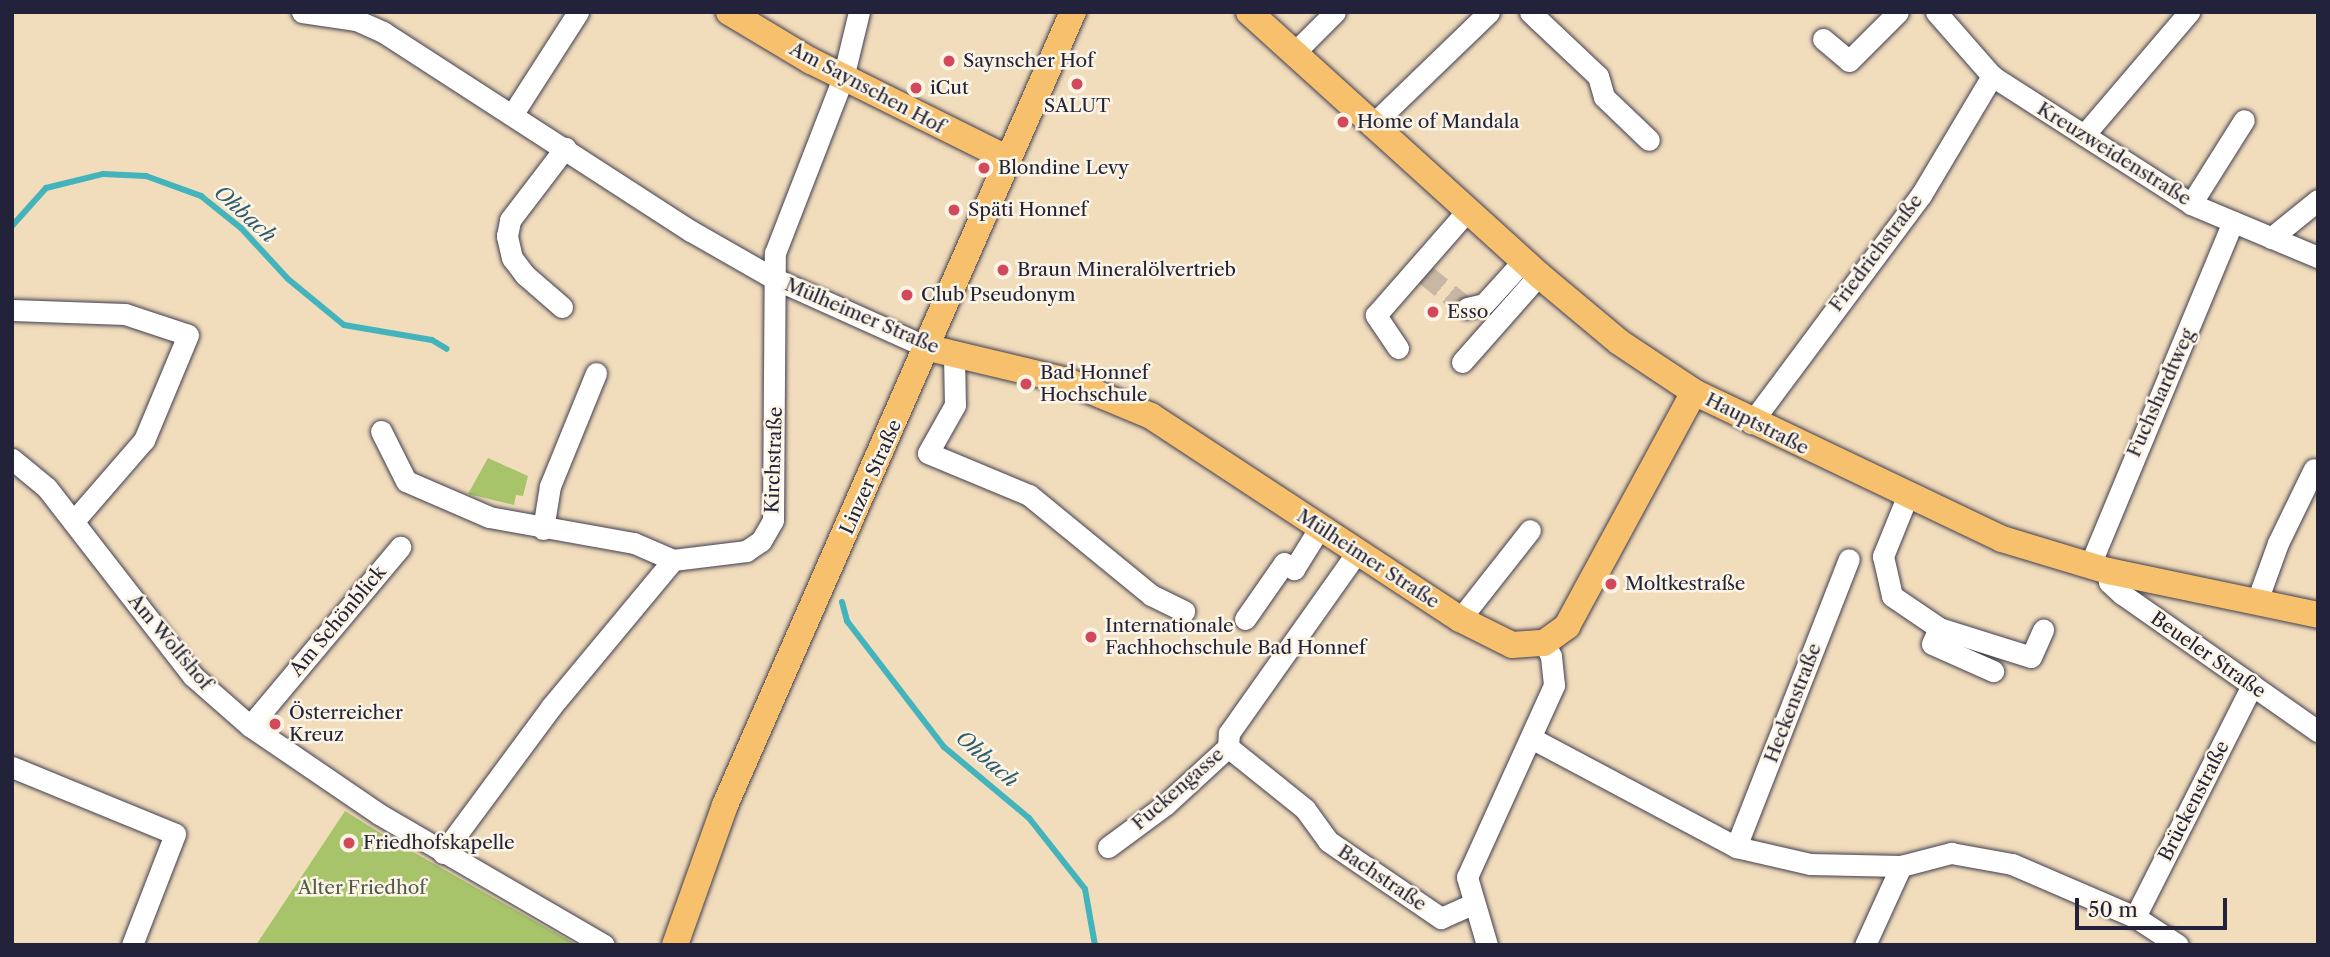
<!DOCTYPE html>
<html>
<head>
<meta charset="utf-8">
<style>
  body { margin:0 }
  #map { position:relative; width:2330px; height:957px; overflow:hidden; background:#f1dcbc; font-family:"Libre Caslon Text",serif }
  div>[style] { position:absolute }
  .green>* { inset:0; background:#a7c46b }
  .stream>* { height:6px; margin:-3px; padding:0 3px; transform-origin:3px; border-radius:3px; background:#43b3bc }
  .minor-tunnel>* { height:21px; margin-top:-10.5px; transform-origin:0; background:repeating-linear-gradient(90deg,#c8b7a2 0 21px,transparent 0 31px) }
  .roads { filter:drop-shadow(0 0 2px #413e4e) drop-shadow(0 0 2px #413e4e) }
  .minor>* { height:21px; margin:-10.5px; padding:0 10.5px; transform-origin:10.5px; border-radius:10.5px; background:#fff }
  .major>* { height:26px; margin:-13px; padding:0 13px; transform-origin:13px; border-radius:13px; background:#f7c06c }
  .dots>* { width:19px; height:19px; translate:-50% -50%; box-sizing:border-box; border:4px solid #fcf5e5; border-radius:50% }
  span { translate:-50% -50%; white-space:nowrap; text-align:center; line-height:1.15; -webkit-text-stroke:5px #fcf5e5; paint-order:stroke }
  .poi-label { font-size:19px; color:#22223b }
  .left { translate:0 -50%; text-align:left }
  .street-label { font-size:19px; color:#22223b }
  .park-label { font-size:19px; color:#515b4c }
  .water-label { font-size:21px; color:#2f5c6f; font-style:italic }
  .frame { position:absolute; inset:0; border:14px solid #22223b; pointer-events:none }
  .scale { position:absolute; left:2075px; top:898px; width:152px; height:32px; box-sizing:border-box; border:4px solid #22223b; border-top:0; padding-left:9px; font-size:21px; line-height:24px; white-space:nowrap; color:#22223b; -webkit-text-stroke:5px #fcf5e5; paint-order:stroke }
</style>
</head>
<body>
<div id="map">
  <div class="green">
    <i style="clip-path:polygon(488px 458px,528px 476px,523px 496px,516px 495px,514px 505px,468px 494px)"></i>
    <i style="clip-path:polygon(345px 811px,385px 836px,577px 945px,256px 945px)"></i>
  </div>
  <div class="stream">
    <i style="left:12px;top:226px;width:51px;rotate:-48.2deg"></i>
    <i style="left:46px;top:188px;width:59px;rotate:-13.8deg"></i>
    <i style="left:103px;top:174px;width:43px;rotate:2.7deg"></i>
    <i style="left:146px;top:176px;width:59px;rotate:20deg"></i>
    <i style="left:201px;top:196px;width:51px;rotate:38.7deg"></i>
    <i style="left:241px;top:228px;width:69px;rotate:47.3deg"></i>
    <i style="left:288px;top:279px;width:72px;rotate:39.4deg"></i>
    <i style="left:344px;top:325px;width:89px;rotate:9.7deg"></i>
    <i style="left:432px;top:340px;width:17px;rotate:31deg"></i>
    <i style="left:842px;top:602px;width:20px;rotate:75deg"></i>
    <i style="left:847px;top:621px;width:159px;rotate:52.4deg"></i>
    <i style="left:944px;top:747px;width:111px;rotate:39.9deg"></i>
    <i style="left:1029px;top:818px;width:90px;rotate:51.7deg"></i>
    <i style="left:1085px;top:889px;width:57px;rotate:79.9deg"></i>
  </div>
  <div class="minor-tunnel">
    <i style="left:1425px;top:274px;width:54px;rotate:39deg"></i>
  </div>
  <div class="roads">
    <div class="minor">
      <i style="left:302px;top:12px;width:55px;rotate:8.4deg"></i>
      <i style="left:356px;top:20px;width:30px;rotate:24deg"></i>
      <i style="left:383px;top:32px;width:367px;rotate:32.9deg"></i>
      <i style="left:691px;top:231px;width:95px;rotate:29.8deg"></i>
      <i style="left:773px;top:278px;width:171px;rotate:24.2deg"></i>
      <i style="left:1530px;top:12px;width:93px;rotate:43.3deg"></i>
      <i style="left:1598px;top:76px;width:22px;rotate:74deg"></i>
      <i style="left:1604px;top:97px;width:62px;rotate:43.7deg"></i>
      <i style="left:1936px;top:12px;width:85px;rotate:48.8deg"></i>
      <i style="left:1992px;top:76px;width:237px;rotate:32.7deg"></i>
      <i style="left:2191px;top:204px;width:138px;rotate:22.7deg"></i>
      <i style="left:1823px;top:39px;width:34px;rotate:40deg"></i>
      <i style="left:1849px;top:61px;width:69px;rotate:-45deg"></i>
      <i style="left:1296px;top:51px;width:55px;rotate:-45deg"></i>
      <i style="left:512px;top:115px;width:122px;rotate:-57.3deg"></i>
      <i style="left:1371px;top:126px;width:164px;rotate:-44deg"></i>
      <i style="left:2084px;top:135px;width:162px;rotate:-49.5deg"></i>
      <i style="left:2191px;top:204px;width:99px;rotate:-57.8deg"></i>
      <i style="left:2271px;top:238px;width:60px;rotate:-39deg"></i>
      <i style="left:562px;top:307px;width:49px;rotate:-139.1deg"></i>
      <i style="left:525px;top:275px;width:21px;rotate:-127deg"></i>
      <i style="left:512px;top:258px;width:23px;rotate:-103deg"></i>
      <i style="left:507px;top:236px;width:16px;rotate:-79deg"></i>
      <i style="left:510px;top:220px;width:91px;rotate:-52.6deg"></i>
      <i style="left:1467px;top:308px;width:17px;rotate:-13deg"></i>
      <i style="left:1484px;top:304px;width:58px;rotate:-47.8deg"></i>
      <i style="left:12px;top:310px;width:113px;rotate:2deg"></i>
      <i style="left:125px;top:314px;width:66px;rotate:18.4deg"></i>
      <i style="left:188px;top:335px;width:114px;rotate:112.7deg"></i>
      <i style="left:144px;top:440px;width:108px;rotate:130.9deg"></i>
      <i style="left:1398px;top:348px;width:40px;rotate:-124deg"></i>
      <i style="left:1376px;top:315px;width:138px;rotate:-48.8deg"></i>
      <i style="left:954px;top:354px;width:51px;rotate:88.9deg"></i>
      <i style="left:955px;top:405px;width:55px;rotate:119.4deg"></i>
      <i style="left:928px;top:453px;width:109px;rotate:22.6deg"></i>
      <i style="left:1029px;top:495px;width:158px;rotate:39.3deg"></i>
      <i style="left:1151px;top:595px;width:37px;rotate:26deg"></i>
      <i style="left:1462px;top:362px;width:116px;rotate:-48.5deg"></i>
      <i style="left:1751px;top:423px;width:284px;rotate:-53.3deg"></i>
      <i style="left:1921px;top:195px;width:139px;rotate:-59.2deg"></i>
      <i style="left:381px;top:431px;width:56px;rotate:63.4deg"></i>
      <i style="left:406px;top:481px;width:90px;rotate:23.4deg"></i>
      <i style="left:489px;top:517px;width:147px;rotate:10.2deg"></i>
      <i style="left:634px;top:543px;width:43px;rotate:23.6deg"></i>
      <i style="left:12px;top:459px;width:45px;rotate:39.6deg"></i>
      <i style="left:47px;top:488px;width:238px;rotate:52.2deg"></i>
      <i style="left:193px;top:676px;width:76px;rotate:41.3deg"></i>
      <i style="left:250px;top:726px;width:156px;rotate:34.3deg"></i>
      <i style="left:379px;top:814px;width:260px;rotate:30.2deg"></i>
      <i style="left:1907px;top:497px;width:64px;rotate:112.1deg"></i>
      <i style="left:1883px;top:556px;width:41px;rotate:77.3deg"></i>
      <i style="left:1892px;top:596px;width:57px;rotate:34.2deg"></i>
      <i style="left:1939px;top:628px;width:17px;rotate:114deg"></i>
      <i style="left:1932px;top:644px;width:67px;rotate:23.9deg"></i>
      <i style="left:543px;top:529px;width:44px;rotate:-80.8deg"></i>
      <i style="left:550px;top:486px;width:122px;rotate:-67.8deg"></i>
      <i style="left:2090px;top:565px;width:372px;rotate:-67.4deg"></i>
      <i style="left:2108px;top:571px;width:11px;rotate:85deg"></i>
      <i style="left:2109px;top:582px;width:18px;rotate:43deg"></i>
      <i style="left:2122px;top:594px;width:239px;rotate:35deg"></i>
      <i style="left:2257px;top:601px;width:62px;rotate:-70.1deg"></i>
      <i style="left:2278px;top:543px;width:82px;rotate:-64.1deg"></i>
      <i style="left:1245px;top:619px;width:68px;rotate:-55.1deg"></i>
      <i style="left:1284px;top:563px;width:12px;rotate:31deg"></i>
      <i style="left:1294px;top:569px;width:49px;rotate:-58.2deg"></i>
      <i style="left:1460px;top:619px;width:113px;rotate:-51.8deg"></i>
      <i style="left:1939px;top:628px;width:96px;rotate:17.5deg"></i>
      <i style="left:2031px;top:657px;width:30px;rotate:-66deg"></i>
      <i style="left:250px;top:726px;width:234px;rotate:-50deg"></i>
      <i style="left:1531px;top:738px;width:232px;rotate:28deg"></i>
      <i style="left:1736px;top:847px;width:76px;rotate:12.9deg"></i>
      <i style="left:1810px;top:864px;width:91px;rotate:1.3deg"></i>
      <i style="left:1228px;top:747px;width:99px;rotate:38.8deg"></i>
      <i style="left:1305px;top:809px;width:39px;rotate:54deg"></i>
      <i style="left:1328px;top:841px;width:137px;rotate:34.3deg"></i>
      <i style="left:1441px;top:918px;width:35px;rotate:-24deg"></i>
      <i style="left:12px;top:767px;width:176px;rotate:22.3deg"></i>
      <i style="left:175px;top:834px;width:119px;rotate:111.2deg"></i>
      <i style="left:1108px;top:847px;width:71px;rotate:-36.4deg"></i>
      <i style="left:1165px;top:805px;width:86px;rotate:-42.6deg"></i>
      <i style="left:1228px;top:747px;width:14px;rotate:-86deg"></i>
      <i style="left:1229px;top:733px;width:222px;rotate:-54.7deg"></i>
      <i style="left:1736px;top:847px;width:309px;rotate:-68.6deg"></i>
      <i style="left:443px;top:853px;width:182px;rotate:-53.5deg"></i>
      <i style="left:551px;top:707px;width:191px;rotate:-50.3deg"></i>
      <i style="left:673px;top:560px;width:74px;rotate:-7deg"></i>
      <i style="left:746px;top:551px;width:18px;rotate:-34deg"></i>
      <i style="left:761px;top:541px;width:24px;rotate:-60deg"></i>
      <i style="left:773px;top:520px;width:267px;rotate:-89.6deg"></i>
      <i style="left:775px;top:253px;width:188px;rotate:-68.8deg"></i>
      <i style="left:843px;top:78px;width:68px;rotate:-76.4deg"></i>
      <i style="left:2135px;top:917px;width:51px;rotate:33.1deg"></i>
      <i style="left:1487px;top:945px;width:71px;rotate:-106.4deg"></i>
      <i style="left:1467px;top:877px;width:211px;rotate:-65.6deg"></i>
      <i style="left:1554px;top:685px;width:29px;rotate:-96deg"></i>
      <i style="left:1551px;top:656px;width:15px;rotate:-118deg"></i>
      <i style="left:1865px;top:945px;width:87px;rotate:-65.5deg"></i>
      <i style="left:1901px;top:866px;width:52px;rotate:-14.6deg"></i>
      <i style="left:1951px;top:853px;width:62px;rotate:10.2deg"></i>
      <i style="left:2012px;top:864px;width:134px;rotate:23.3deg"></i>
      <i style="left:2135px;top:917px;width:260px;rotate:-63.2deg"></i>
    </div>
    <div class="major">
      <i style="left:729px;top:12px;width:96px;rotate:30.9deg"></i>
      <i style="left:811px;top:61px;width:220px;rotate:26.4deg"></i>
      <i style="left:1249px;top:12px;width:391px;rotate:42.2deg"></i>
      <i style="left:1539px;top:275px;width:104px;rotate:39.9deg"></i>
      <i style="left:1619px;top:342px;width:90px;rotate:33.7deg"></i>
      <i style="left:1694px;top:392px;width:341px;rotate:25.5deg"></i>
      <i style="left:2002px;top:539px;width:111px;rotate:16.8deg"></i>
      <i style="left:2108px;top:571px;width:215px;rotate:11.8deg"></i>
      <i style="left:929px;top:348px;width:142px;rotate:13.4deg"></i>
      <i style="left:1067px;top:381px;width:91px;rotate:22.6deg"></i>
      <i style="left:1151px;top:416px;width:370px;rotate:33.3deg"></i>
      <i style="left:1460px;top:619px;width:58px;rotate:26.6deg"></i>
      <i style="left:1512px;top:645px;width:32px;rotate:-4deg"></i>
      <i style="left:1544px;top:643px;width:29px;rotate:-36deg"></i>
      <i style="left:1567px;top:626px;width:266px;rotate:-61.5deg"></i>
      <i style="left:675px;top:945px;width:149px;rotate:-70.3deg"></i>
      <i style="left:725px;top:805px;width:866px;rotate:-66.31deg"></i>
    </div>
  </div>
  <div class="dots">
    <i style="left:949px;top:61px;background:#d1495b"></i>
    <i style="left:1077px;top:84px;background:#d1495b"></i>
    <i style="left:916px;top:88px;background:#d1495b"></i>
    <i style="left:1343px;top:122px;background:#d1495b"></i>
    <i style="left:984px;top:168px;background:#d1495b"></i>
    <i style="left:954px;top:210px;background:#d1495b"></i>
    <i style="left:1003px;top:270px;background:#d1495b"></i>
    <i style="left:907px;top:295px;background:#d1495b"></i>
    <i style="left:1433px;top:312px;background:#d1495b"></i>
    <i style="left:1026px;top:384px;background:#d1495b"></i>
    <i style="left:1611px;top:584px;background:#d1495b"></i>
    <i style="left:1091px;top:637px;background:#d1495b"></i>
    <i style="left:275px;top:724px;background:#d1495b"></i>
    <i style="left:349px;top:843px;background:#d1495b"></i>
  </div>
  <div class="poi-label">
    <span class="left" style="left:963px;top:61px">Saynscher Hof</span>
    <span class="left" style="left:930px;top:88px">iCut</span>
    <span style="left:1077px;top:106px">SALUT</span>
    <span class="left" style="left:1357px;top:122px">Home of Mandala</span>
    <span class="left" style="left:998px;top:168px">Blondine Levy</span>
    <span class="left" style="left:968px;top:210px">Späti Honnef</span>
    <span class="left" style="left:1017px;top:270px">Braun Mineralölvertrieb</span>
    <span class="left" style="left:921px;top:295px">Club Pseudonym</span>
    <span class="left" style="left:1447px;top:312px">Esso</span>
    <span class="left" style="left:1040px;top:384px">Bad Honnef<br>Hochschule</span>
    <span class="left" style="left:1625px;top:584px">Moltkestraße</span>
    <span class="left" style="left:1105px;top:637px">Internationale<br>Fachhochschule Bad Honnef</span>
    <span class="left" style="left:289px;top:724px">Österreicher<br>Kreuz</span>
    <span class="left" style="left:363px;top:843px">Friedhofskapelle</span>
  </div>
  <div class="street-label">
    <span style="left:867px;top:88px;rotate:28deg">Am Saynschen Hof</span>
    <span style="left:2114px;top:154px;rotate:32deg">Kreuzweidenstraße</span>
    <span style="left:1876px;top:253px;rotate:-53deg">Friedrichstraße</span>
    <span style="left:862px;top:316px;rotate:23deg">Mülheimer Straße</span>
    <span style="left:2161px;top:393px;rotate:-66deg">Fuchshardtweg</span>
    <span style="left:1757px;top:424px;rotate:27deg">Hauptstraße</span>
    <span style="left:774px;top:460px;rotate:-88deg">Kirchstraße</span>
    <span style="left:871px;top:477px;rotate:-66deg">Linzer Straße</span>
    <span style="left:1368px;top:559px;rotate:33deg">Mülheimer Straße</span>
    <span style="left:338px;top:621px;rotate:-50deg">Am Schönblick</span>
    <span style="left:170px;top:642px;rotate:50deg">Am Wolfshof</span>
    <span style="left:2208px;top:655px;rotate:35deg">Beueler Straße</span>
    <span style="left:1793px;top:703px;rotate:-69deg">Heckenstraße</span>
    <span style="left:1178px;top:789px;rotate:-41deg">Fuckengasse</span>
    <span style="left:2194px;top:801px;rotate:-63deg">Brückenstraße</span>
    <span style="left:1382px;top:878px;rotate:34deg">Bachstraße</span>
  </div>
  <div class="park-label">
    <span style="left:362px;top:888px">Alter Friedhof</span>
  </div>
  <div class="water-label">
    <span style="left:245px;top:214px;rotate:42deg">Ohbach</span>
    <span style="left:987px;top:759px;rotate:41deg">Ohbach</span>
  </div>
  <div class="frame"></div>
  <div class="scale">50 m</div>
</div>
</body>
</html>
